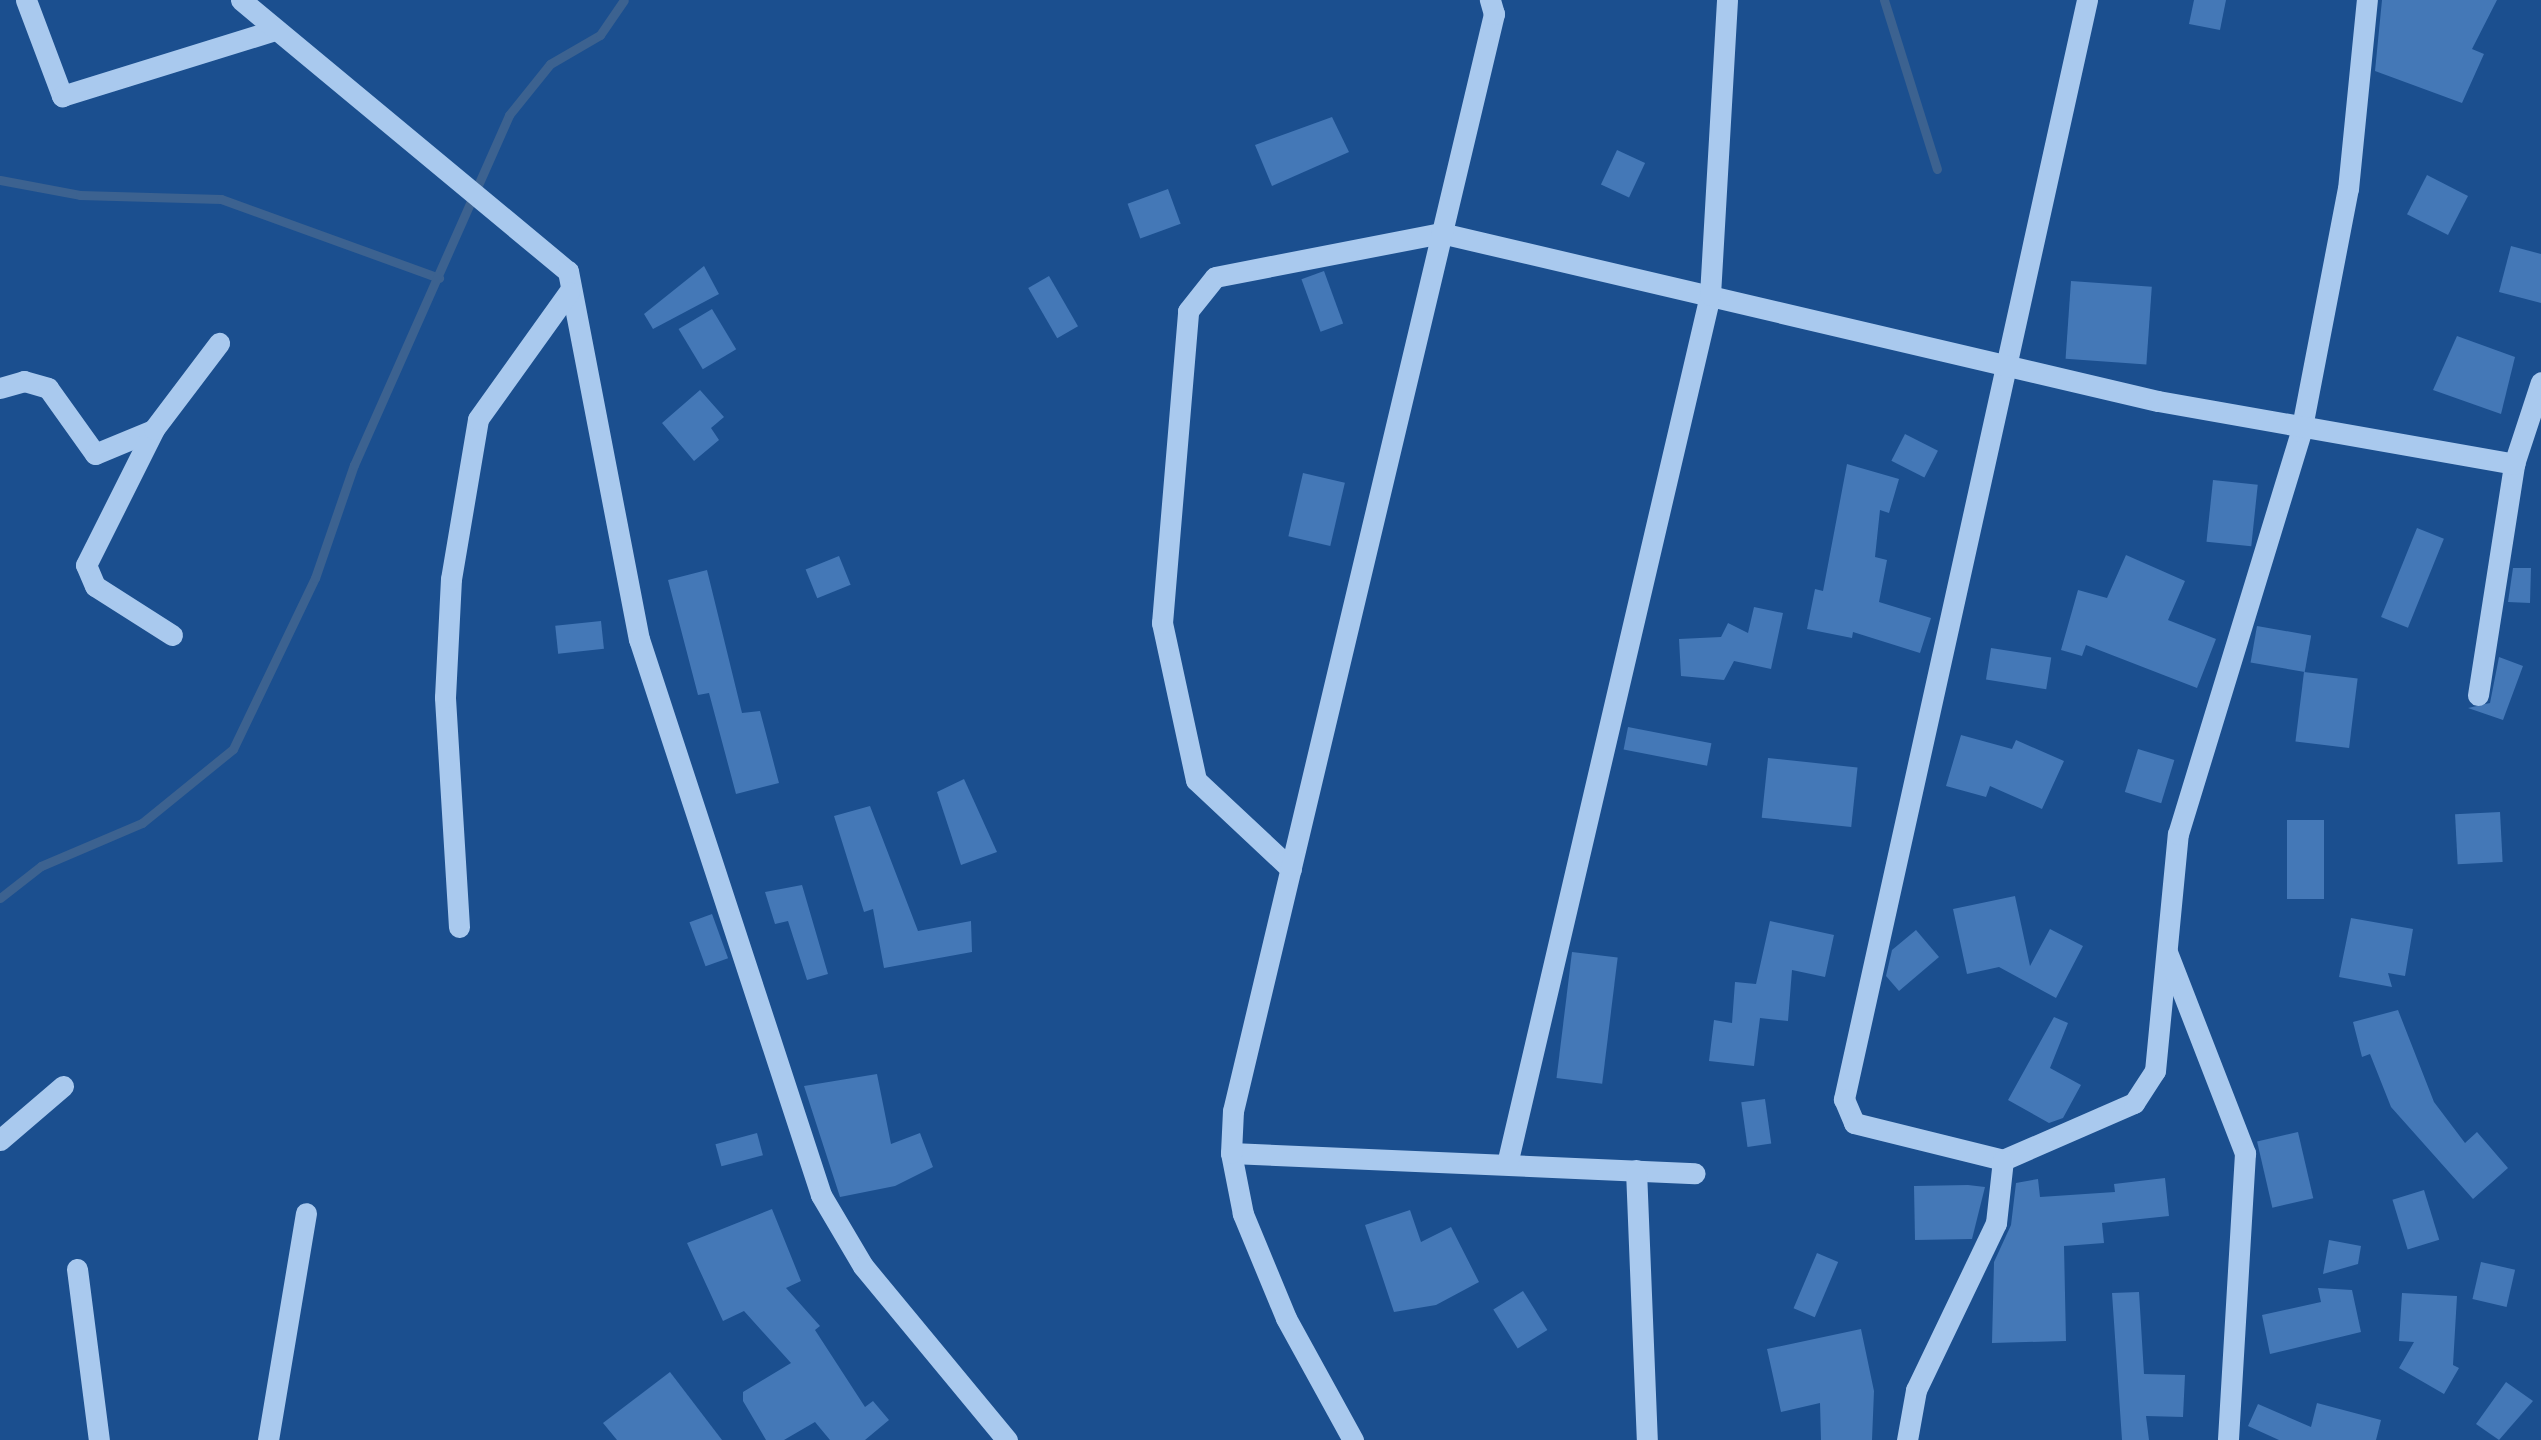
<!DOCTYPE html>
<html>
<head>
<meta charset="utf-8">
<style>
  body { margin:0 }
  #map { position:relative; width:2541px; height:1440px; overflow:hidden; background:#1b4f8f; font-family:"Source Sans 3",sans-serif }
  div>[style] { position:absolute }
  .stream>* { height:9px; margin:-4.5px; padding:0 4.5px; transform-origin:4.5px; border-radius:4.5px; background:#3c6290 }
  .building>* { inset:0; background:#4478b7; transform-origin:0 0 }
  .minor>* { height:21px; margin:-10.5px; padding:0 10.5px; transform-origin:10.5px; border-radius:10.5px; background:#a9c9ee }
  span { translate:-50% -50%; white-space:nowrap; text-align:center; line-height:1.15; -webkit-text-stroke:9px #1b4f8f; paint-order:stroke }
</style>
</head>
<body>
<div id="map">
  <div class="stream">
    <i style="left:1884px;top:0;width:177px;rotate:72.6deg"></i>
    <i style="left:0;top:180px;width:81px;rotate:10.6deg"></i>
    <i style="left:80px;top:195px;width:141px;rotate:1.6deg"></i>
    <i style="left:221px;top:199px;width:232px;rotate:19.9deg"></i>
    <i style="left:0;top:898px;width:52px;rotate:-38deg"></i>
    <i style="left:41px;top:866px;width:110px;rotate:-23.1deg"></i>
    <i style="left:142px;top:823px;width:117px;rotate:-39.1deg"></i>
    <i style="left:233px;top:749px;width:190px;rotate:-64.4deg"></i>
    <i style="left:315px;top:578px;width:120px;rotate:-71deg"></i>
    <i style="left:354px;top:465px;width:383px;rotate:-66.1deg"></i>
    <i style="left:509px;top:115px;width:65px;rotate:-51.2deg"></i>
    <i style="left:550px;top:64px;width:58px;rotate:-30.1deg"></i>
    <i style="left:600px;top:35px;width:42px;rotate:-55.6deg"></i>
  </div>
  <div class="building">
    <i style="clip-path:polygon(2194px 0,2226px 0,2220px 30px,2189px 24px)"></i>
    <i style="clip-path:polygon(2382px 0,2497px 0,2472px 49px,2484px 54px,2462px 103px,2375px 71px)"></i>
    <i style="clip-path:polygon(1332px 117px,1349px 152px,1272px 186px,1255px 145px)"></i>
    <i style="left:1617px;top:150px;width:31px;height:38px;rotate:25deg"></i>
    <i style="left:2427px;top:175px;width:46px;height:44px;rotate:27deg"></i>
    <i style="left:1168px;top:189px;width:37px;height:43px;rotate:70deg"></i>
    <i style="clip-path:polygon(2511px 246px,2541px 254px,2541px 303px,2499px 292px)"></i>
    <i style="clip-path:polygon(704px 266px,719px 294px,653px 329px,644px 314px)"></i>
    <i style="left:1324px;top:271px;width:56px;height:24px;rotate:70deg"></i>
    <i style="left:1049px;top:276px;width:58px;height:24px;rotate:60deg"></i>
    <i style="left:2071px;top:281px;width:81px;height:78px;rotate:4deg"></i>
    <i style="left:712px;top:309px;width:47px;height:39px;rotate:59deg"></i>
    <i style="clip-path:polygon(2457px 336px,2515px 357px,2501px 414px,2433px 390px)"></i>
    <i style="clip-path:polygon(700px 390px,724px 417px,711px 428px,719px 440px,694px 461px,662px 423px)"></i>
    <i style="left:1905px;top:434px;width:37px;height:30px;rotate:27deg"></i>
    <i style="clip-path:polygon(1847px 464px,1899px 479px,1889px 513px,1880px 510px,1875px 557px,1887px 560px,1879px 602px,1931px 618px,1920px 653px,1853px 632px,1852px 638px,1807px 629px,1815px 589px,1823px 591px)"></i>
    <i style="left:1303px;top:473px;width:43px;height:65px;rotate:13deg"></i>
    <i style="left:2213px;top:480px;width:45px;height:62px;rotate:6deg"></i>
    <i style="left:2417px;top:528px;width:29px;height:96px;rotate:22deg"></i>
    <i style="clip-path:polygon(2126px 555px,2185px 581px,2168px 620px,2216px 639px,2197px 688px,2086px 645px,2082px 656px,2061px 650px,2078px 590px,2107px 598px)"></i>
    <i style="left:839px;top:556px;width:31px;height:36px;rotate:68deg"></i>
    <i style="clip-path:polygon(2513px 568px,2531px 568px,2530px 603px,2508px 602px)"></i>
    <i style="clip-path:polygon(707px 570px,742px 713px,760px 711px,779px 783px,736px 794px,709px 693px,698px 695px,668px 580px)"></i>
    <i style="clip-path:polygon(1754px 607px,1783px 613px,1771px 669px,1734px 661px,1724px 680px,1681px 676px,1679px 639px,1721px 637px,1728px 623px,1748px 633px)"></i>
    <i style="left:601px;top:621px;width:28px;height:46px;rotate:84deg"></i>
    <i style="left:2257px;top:626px;width:55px;height:37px;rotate:10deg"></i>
    <i style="left:1991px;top:648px;width:61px;height:32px;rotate:9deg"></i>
    <i style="clip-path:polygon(2499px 657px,2523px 666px,2503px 720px,2468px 708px,2490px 703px)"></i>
    <i style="left:2304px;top:672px;width:54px;height:70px;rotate:7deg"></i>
    <i style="left:1628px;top:727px;width:85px;height:23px;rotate:11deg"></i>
    <i style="clip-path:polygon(1961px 735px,2012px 749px,2016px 740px,2064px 761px,2042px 809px,1990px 786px,1986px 797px,1946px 786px)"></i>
    <i style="left:2138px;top:749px;width:38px;height:45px;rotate:17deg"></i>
    <i style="left:1768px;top:758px;width:90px;height:60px;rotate:6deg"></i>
    <i style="clip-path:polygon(964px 779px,997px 852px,961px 865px,937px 792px)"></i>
    <i style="clip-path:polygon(870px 806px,918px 931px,971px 921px,972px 952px,884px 968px,873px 909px,864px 912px,834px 816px)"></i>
    <i style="left:2500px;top:812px;width:50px;height:45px;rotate:87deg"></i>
    <i style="left:2287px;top:820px;width:37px;height:79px"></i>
    <i style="clip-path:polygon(802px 885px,828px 974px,807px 980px,788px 921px,775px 924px,765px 892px)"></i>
    <i style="clip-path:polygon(2015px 896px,2030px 966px,2050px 929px,2083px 946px,2056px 998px,1999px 967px,1967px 974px,1953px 909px)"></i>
    <i style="left:712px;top:914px;width:47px;height:24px;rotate:70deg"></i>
    <i style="clip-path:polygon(2351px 918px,2413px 929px,2405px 976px,2388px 973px,2392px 987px,2339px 977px)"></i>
    <i style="clip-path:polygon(1770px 921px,1834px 935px,1825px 977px,1792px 970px,1788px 1021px,1760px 1018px,1754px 1066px,1709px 1061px,1714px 1020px,1732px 1023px,1735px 982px,1756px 984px)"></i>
    <i style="clip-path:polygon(1916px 930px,1939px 957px,1899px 991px,1886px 976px,1892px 950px)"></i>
    <i style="left:1572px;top:952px;width:46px;height:127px;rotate:7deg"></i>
    <i style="clip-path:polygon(2398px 1010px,2434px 1102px,2465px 1143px,2477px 1132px,2508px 1168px,2473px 1199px,2391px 1107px,2370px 1054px,2362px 1057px,2353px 1022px)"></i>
    <i style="clip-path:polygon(2054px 1017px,2068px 1023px,2050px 1068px,2081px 1085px,2063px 1118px,2049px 1123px,2008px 1100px)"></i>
    <i style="clip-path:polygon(877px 1074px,891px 1144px,920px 1133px,933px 1167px,895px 1186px,840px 1197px,804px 1086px)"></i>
    <i style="left:1765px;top:1099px;width:45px;height:24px;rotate:82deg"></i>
    <i style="left:2298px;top:1132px;width:68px;height:42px;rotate:77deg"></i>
    <i style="left:757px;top:1133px;width:23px;height:43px;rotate:75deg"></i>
    <i style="clip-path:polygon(2165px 1178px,2169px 1216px,2102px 1223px,2104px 1243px,2064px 1246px,2066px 1341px,1992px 1343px,1994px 1262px,2011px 1225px,2016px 1183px,2038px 1179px,2040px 1197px,2115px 1192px,2114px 1184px)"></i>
    <i style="clip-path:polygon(1968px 1185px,1985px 1187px,1972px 1239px,1915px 1240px,1914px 1186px)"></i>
    <i style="left:2424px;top:1190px;width:52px;height:33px;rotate:73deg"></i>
    <i style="clip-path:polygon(772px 1209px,801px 1281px,786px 1288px,820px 1326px,815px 1330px,865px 1407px,873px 1401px,889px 1420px,865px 1440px,830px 1440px,815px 1422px,784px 1440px,766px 1440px,743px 1401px,743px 1392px,791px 1363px,744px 1311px,723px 1321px,687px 1243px)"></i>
    <i style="clip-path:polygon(1410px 1210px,1421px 1242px,1451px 1227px,1479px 1282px,1436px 1305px,1394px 1312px,1365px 1225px)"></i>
    <i style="clip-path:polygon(2329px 1240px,2361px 1246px,2358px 1264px,2323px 1274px)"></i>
    <i style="left:1817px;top:1253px;width:23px;height:60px;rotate:23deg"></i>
    <i style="left:2481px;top:1262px;width:35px;height:38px;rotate:13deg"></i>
    <i style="clip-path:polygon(2318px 1288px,2352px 1290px,2361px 1332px,2270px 1354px,2262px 1315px,2321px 1302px)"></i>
    <i style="left:1523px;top:1291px;width:46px;height:35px;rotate:58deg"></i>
    <i style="clip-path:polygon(2139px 1292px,2144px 1374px,2185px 1375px,2183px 1417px,2146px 1416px,2149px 1440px,2122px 1440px,2112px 1293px)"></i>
    <i style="clip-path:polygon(2402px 1293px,2457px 1296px,2453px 1365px,2459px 1368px,2444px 1394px,2399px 1368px,2414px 1342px,2399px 1341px)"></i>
    <i style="clip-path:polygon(1861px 1329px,1874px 1391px,1872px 1440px,1821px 1440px,1820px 1403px,1781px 1412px,1767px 1349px)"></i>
    <i style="clip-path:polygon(670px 1372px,722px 1440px,617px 1440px,603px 1423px)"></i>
    <i style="clip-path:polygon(2506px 1382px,2533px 1401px,2499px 1440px,2476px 1424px)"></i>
    <i style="clip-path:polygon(2317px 1403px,2381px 1420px,2376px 1440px,2279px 1440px,2248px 1426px,2258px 1404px,2311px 1427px)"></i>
  </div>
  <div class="minor">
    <i style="left:26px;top:0;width:103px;rotate:69.4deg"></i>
    <i style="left:62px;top:96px;width:223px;rotate:-17.2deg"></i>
    <i style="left:241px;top:0;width:425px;rotate:39.7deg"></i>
    <i style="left:568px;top:271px;width:375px;rotate:79.1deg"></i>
    <i style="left:639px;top:639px;width:585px;rotate:71.87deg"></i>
    <i style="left:821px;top:1195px;width:82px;rotate:59.4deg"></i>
    <i style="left:863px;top:1266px;width:226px;rotate:50.4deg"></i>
    <i style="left:2087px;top:0;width:1126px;rotate:102.47deg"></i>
    <i style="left:1844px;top:1099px;width:26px;rotate:67deg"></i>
    <i style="left:1854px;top:1123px;width:154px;rotate:13.9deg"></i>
    <i style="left:2003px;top:1160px;width:143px;rotate:-23.5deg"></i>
    <i style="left:2134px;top:1103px;width:38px;rotate:-57deg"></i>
    <i style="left:2155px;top:1071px;width:238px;rotate:-84.5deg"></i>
    <i style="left:2178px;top:834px;width:420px;rotate:-73deg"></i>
    <i style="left:2301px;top:432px;width:248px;rotate:-79.1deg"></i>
    <i style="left:2348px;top:189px;width:190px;rotate:-84.3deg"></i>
    <i style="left:0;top:388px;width:25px;rotate:-16deg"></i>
    <i style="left:24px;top:381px;width:25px;rotate:16deg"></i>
    <i style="left:48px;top:388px;width:81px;rotate:54.5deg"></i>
    <i style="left:95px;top:454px;width:63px;rotate:-22.5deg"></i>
    <i style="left:172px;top:635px;width:91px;rotate:-147.5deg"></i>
    <i style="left:95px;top:586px;width:23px;rotate:-113deg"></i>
    <i style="left:86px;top:565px;width:152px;rotate:-63.4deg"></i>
    <i style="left:154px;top:429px;width:108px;rotate:-52.9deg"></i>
    <i style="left:2478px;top:695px;width:234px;rotate:-81.1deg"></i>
    <i style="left:2514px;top:464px;width:86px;rotate:-71.8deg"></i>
    <i style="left:1291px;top:869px;width:130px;rotate:-136.9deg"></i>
    <i style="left:1196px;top:780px;width:161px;rotate:-102.2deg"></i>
    <i style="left:1162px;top:623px;width:313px;rotate:-85.2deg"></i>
    <i style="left:1188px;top:311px;width:43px;rotate:-51.5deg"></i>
    <i style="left:1215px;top:277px;width:230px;rotate:-11deg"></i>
    <i style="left:1441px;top:233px;width:736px;rotate:13.19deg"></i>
    <i style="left:2158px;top:401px;width:362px;rotate:10deg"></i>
    <i style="left:459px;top:927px;width:230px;rotate:-93.5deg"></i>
    <i style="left:445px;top:697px;width:118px;rotate:-87.1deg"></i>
    <i style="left:451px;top:579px;width:162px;rotate:-80.4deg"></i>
    <i style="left:478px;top:419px;width:156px;rotate:-54.4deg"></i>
    <i style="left:2167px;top:952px;width:216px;rotate:68.8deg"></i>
    <i style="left:2245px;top:1153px;width:288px;rotate:93.4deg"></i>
    <i style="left:0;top:1140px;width:83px;rotate:-40.6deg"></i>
    <i style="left:1231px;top:1153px;width:464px;rotate:2.5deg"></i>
    <i style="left:1507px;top:1164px;width:892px;rotate:-76.85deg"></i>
    <i style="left:1710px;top:295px;width:295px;rotate:-86.7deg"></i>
    <i style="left:1636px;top:1170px;width:270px;rotate:87.7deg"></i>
    <i style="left:77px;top:1269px;width:172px;rotate:82.7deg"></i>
    <i style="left:268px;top:1440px;width:230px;rotate:-80.5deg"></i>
    <i style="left:1353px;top:1440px;width:139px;rotate:-118.8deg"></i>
    <i style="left:1286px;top:1318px;width:113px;rotate:-112.5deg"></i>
    <i style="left:1243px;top:1214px;width:62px;rotate:-101.1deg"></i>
    <i style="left:1231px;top:1153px;width:42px;rotate:-87.3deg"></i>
    <i style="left:1233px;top:1111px;width:1128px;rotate:-76.62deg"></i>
    <i style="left:1494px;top:14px;width:15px;rotate:-106deg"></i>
    <i style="left:1907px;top:1440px;width:51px;rotate:-79.8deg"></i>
    <i style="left:1916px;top:1390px;width:185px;rotate:-64.4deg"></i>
    <i style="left:1996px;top:1223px;width:63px;rotate:-83.7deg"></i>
  </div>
</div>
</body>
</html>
